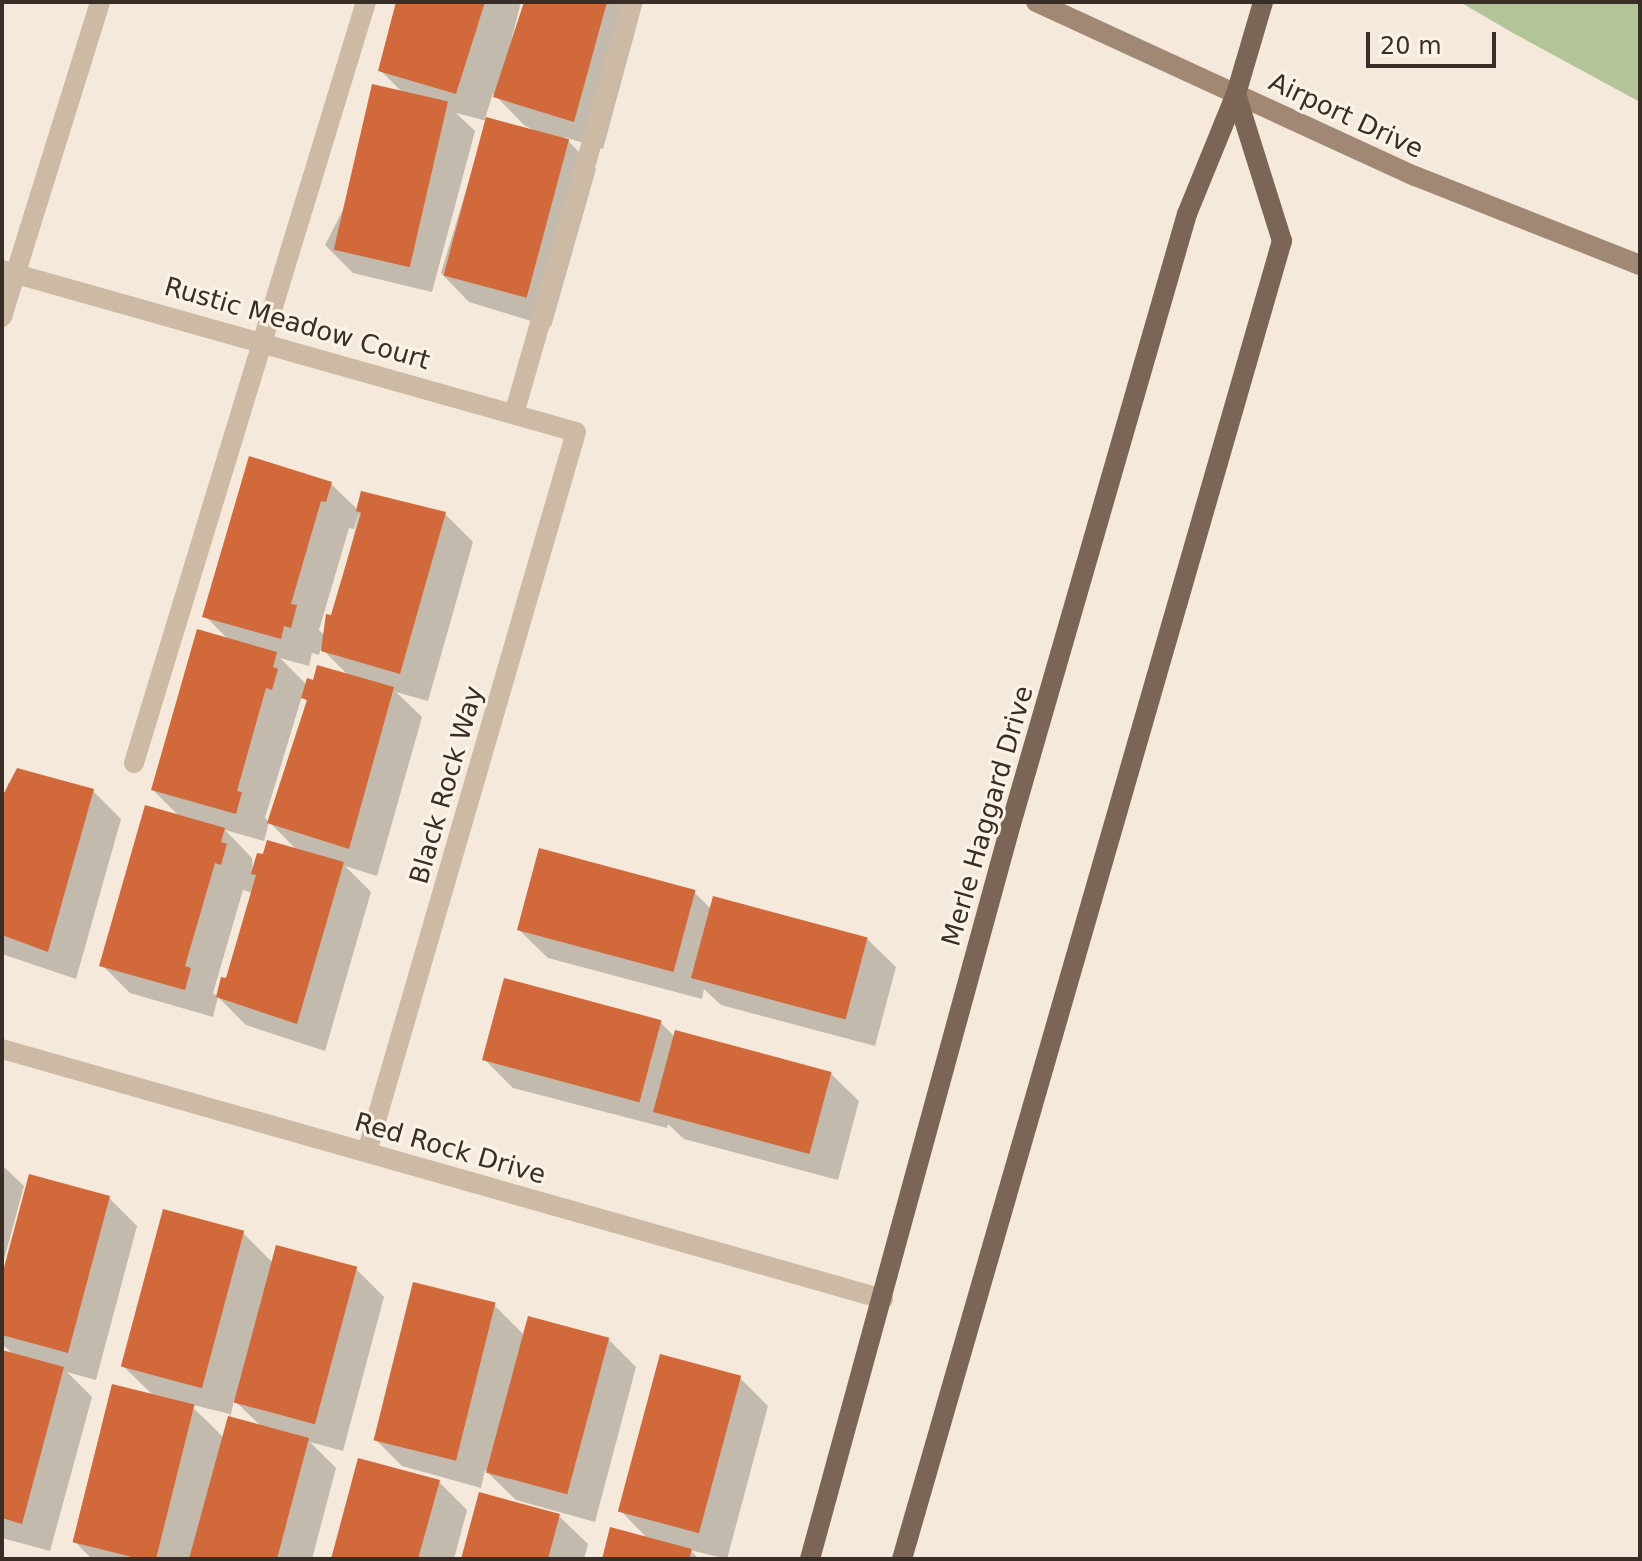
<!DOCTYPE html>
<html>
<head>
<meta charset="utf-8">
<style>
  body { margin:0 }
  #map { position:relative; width:1642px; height:1561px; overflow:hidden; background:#f4e9da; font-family:"DejaVu Sans",sans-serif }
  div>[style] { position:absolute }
  .green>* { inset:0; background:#b3c498 }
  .shadow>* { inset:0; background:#0003 }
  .building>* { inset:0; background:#d1693a; transform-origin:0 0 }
  .lane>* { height:20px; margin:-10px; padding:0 10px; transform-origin:10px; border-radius:10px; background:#cdbaa4 }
  .street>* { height:20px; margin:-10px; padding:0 10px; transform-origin:10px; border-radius:10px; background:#cdbaa4 }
  .secondary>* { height:20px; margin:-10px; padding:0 10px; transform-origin:10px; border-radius:10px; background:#a18875 }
  .primary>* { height:20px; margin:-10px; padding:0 10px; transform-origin:10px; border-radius:10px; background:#7b6556 }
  span { translate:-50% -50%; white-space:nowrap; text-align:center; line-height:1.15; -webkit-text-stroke:6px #fbf3e6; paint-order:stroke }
  .street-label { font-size:26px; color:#382d27 }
  .frame { position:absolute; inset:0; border:4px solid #382d27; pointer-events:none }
  .scale { position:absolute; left:1366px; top:32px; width:130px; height:36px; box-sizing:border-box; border:4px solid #382d27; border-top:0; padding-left:10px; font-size:24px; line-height:28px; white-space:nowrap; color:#382d27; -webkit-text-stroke:6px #fbf3e6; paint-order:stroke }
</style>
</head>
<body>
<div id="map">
  <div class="green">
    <i style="clip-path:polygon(1460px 2px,1640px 2px,1640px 102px,1513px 33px)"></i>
  </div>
  <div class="shadow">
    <i style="clip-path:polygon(evenodd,398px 2px,521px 2px,502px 77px,526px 2px,643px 2px,603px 149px,564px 137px,596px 169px,551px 327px,469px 302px,441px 273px,487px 121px,456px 113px,475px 131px,432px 292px,353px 273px,325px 245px,403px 93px,381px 71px,398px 2px,493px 93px,524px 125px,541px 134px,485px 119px,493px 93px)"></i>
    <i style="clip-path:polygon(evenodd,251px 458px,331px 484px,358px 510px,363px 493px,445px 514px,473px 542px,428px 701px,396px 692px,422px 717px,377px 876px,345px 866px,371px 892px,325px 1051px,246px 1025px,218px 997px,213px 1017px,130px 993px,102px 965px,147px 807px,180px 817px,153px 790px,198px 632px,229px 640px,205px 616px,251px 458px,361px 506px,333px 618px,328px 616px,323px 634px,319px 630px,349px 528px,354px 529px,361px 506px,251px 458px,321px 648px,349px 676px,318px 668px,314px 682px,307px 685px,280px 658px,309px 666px,312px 653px,319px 655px,321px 648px,251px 458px,302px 696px,308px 702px,269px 822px,297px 850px,268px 842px,253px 873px,252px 858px,225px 830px,264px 841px,269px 822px,265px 818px,302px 696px,251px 458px,243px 890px,253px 893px,228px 980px,223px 979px,218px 997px,213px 993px,243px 890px)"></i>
    <i style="clip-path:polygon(8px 783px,93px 791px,121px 819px,76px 979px,2px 954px,2px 823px)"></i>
    <i style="clip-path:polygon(694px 892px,711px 909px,867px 939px,896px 967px,875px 1046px,721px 1005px,704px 989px,702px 999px,548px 958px,519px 930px)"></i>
    <i style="clip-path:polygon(660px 1022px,675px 1037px,830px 1073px,859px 1101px,838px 1180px,684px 1139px,668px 1124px,667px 1128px,513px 1088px,484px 1059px)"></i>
    <i style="clip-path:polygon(2px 1165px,24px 1186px,2px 1267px)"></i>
    <i style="clip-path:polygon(109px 1198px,137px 1226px,96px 1380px,67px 1372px,92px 1397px,50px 1551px,2px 1538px,2px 1352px,14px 1355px,2px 1344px,2px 1283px)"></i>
    <i style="clip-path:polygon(evenodd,243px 1233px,273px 1263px,356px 1269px,384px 1297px,343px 1451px,310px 1442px,336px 1468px,312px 1559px,92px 1559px,73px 1540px,155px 1397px,123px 1366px,243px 1233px,234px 1400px,262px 1427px,230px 1418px,234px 1400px,243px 1233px,189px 1404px,230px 1414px,224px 1438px,208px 1422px,189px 1404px)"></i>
    <i style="clip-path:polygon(494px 1305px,525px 1336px,608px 1339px,636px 1367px,595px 1522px,516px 1500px,485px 1470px,481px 1488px,402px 1466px,374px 1438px)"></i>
    <i style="clip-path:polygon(740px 1378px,768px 1406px,727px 1559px,690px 1550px,699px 1559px,604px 1559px,649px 1540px,620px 1510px)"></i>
    <i style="clip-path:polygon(439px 1482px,467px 1510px,454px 1559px,333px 1559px)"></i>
    <i style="clip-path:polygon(559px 1516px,588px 1544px,584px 1559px,463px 1559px)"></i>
  </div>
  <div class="building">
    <i style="clip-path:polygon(396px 2px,485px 2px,456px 94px,378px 71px)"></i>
    <i style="clip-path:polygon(524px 2px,607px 2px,574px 122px,493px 97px)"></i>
    <i style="left:372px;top:84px;width:78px;height:170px;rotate:13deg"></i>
    <i style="left:486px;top:117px;width:86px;height:164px;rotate:15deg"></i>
    <i style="clip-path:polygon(249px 456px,332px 482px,326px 502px,321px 501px,291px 604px,297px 605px,291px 628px,284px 626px,281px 639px,202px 617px)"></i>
    <i style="clip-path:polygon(361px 491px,446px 512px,400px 674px,321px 651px,326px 614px,331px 615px,361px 513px,356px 511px)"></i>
    <i style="clip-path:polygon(197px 629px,277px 652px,273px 667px,278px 669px,272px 690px,266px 688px,237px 791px,242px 792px,236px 814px,151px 790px)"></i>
    <i style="clip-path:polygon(317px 665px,394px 687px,349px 849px,267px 823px,307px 700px,301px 698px,307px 678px,313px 680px)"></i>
    <i style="clip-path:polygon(17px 768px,94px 789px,48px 952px,2px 935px,2px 797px)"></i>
    <i style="clip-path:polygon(145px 805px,225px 828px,221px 842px,227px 844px,221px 865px,215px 863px,185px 966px,191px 968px,185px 990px,99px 966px)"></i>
    <i style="clip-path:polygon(267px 840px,344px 862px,297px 1024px,216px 997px,221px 977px,226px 978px,256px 875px,251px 874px,257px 853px,263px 854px)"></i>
    <i style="left:539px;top:848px;width:162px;height:85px;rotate:15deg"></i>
    <i style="left:713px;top:896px;width:160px;height:85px;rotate:15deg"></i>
    <i style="left:504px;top:978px;width:163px;height:85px;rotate:15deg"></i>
    <i style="left:675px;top:1030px;width:162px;height:85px;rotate:15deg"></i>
    <i style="clip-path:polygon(29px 1174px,110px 1196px,68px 1353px,2px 1335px,2px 1275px)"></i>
    <i style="left:163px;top:1209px;width:84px;height:163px;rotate:15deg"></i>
    <i style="left:276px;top:1245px;width:84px;height:163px;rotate:15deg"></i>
    <i style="left:413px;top:1282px;width:85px;height:163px;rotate:14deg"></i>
    <i style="left:528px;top:1316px;width:84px;height:162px;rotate:15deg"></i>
    <i style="clip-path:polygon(2px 1350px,64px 1367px,22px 1524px,2px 1518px)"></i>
    <i style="left:660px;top:1354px;width:84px;height:163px;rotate:15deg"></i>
    <i style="left:112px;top:1384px;width:85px;height:163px;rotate:14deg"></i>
    <i style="clip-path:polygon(228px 1416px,309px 1438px,277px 1559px,189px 1559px)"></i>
    <i style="clip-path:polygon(358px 1458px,440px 1480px,418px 1559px,331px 1559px)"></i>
    <i style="clip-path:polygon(479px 1492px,560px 1514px,548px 1559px,461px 1559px)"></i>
    <i style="clip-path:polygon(610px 1527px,692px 1549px,689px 1559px,602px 1559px)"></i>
  </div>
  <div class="lane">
    <i style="left:2px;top:317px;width:330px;rotate:-72.7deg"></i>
    <i style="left:514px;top:414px;width:429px;rotate:-74deg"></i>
    <i style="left:134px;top:763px;width:796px;rotate:-73.05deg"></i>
  </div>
  <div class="street">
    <i style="left:2px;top:270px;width:596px;rotate:15.76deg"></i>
    <i style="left:576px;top:432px;width:750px;rotate:106.19deg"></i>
    <i style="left:2px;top:1049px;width:916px;rotate:15.84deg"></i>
  </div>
  <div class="secondary">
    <i style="left:1036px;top:2px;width:417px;rotate:24.7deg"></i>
    <i style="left:1415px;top:176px;width:242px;rotate:21.6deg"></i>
  </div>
  <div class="primary">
    <i style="left:810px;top:1559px;width:762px;rotate:-74.71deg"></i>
    <i style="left:1011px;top:824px;width:635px;rotate:-73.91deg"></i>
    <i style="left:1187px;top:214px;width:130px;rotate:-67.8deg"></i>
    <i style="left:1236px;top:94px;width:96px;rotate:-73.6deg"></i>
    <i style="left:902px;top:1559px;width:1372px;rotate:-73.92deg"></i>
    <i style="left:1282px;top:241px;width:154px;rotate:-107.4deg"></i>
  </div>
  <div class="street-label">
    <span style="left:1346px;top:116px;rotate:25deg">Airport Drive</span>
    <span style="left:297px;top:324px;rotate:16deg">Rustic Meadow Court</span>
    <span style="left:447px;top:785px;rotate:-74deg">Black Rock Way</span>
    <span style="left:988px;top:816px;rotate:-74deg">Merle Haggard Drive</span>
    <span style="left:450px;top:1149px;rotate:16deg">Red Rock Drive</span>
  </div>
  <div class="frame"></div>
  <div class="scale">20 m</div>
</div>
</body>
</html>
